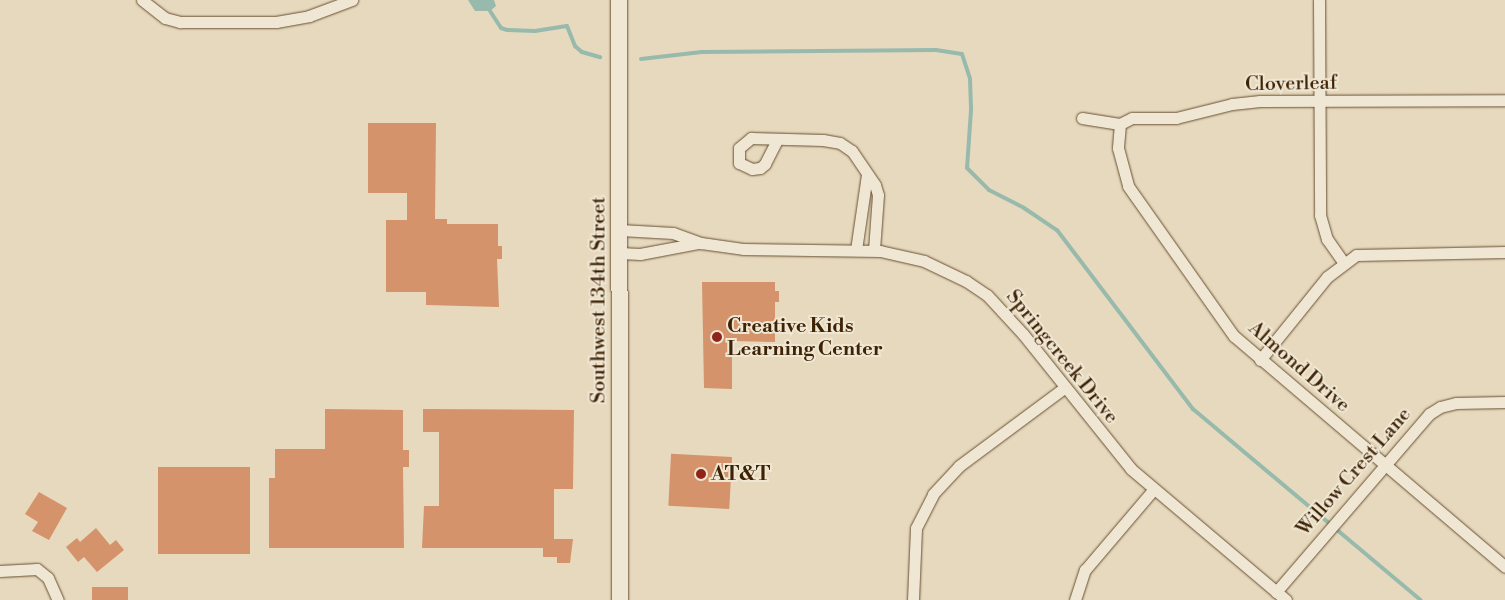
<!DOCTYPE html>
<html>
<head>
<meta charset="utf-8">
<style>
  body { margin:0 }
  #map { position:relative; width:1505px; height:600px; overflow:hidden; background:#e7d9bd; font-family:"Libre Bodoni",serif }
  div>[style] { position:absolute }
  .water>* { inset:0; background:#97baac }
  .stream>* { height:4px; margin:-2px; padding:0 2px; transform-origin:2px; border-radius:2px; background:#97baac }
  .building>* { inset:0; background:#d4936a; transform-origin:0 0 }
  .roads { filter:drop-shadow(0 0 1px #685032) drop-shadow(0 0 1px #685032) }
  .street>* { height:11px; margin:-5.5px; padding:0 5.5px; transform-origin:5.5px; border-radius:5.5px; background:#efe6d4 }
  .secondary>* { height:16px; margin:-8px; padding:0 8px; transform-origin:8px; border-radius:8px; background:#efe6d4 }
  .dots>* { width:14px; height:14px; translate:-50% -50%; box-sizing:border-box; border:2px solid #efe6d4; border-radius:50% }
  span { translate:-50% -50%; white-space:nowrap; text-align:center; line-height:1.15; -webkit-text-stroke:4px #efe6d4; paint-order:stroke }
  .street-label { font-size:20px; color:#3d2204 }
  .poi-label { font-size:20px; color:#3d2204; font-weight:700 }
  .left { translate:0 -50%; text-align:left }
</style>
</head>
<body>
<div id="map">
  <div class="water">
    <i style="clip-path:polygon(468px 0,494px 0,496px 6px,490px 11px,475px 11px)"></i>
  </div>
  <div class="stream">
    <i style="left:490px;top:11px;width:20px;rotate:57deg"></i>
    <i style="left:501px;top:28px;width:6px;rotate:18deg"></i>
    <i style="left:507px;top:30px;width:28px;rotate:2deg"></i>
    <i style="left:535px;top:31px;width:32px;rotate:-9deg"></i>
    <i style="left:567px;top:26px;width:22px;rotate:68deg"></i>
    <i style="left:575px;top:46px;width:9px;rotate:41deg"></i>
    <i style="left:582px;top:52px;width:19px;rotate:16deg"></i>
    <i style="left:641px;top:59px;width:61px;rotate:-6.5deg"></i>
    <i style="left:702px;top:52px;width:234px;rotate:-0.5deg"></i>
    <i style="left:936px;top:50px;width:26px;rotate:9deg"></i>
    <i style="left:962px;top:54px;width:26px;rotate:72deg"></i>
    <i style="left:970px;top:79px;width:31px;rotate:88deg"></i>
    <i style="left:971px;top:110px;width:58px;rotate:93.9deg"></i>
    <i style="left:967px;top:168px;width:31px;rotate:45deg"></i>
    <i style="left:989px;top:190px;width:39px;rotate:27deg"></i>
    <i style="left:1024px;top:208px;width:40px;rotate:34deg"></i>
    <i style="left:1057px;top:230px;width:225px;rotate:52.8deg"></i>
    <i style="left:1193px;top:409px;width:297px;rotate:40deg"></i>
  </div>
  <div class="building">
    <i style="clip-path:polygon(368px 123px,436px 123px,435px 219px,447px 219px,447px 224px,498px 224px,498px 246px,502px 246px,502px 259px,497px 259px,499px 307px,426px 305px,426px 292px,386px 292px,386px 220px,407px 220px,407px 193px,368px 193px)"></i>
    <i style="clip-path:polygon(702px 282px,775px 282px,775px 291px,779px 291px,779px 302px,775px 302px,775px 342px,732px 341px,732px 389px,704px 388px)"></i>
    <i style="clip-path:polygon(325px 409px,403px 410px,403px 450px,409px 450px,409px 467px,403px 467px,404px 548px,269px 548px,269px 478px,275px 478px,275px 449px,325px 449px)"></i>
    <i style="clip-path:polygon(423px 409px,574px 410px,573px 489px,554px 489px,554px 539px,573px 539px,570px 563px,557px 563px,557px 557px,543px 557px,543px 548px,422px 548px,424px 506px,439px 506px,439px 432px,423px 432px)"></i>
    <i style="left:732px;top:457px;width:52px;height:61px;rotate:93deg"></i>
    <i style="left:158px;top:467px;width:92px;height:87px"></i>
    <i style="clip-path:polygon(39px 492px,67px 508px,49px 540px,32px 531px,38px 522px,25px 514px)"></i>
    <i style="clip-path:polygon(96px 528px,110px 545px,116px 540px,124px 550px,97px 572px,84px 557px,78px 562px,66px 547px,77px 538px,80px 542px)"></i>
    <i style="left:92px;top:587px;width:36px;height:13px"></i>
  </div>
  <div class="roads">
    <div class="street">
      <i style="left:142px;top:0;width:29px;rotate:38deg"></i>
      <i style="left:165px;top:18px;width:16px;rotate:15deg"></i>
      <i style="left:180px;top:22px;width:96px"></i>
      <i style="left:276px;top:22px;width:34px;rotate:-10deg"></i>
      <i style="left:309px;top:16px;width:46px;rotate:-20.4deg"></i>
      <i style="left:1319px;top:0;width:215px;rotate:89.7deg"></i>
      <i style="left:1320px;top:215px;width:25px;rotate:74deg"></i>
      <i style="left:1327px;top:239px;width:28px;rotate:55deg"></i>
      <i style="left:1082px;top:118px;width:38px;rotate:9deg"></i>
      <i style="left:1120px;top:124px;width:13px;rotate:-27deg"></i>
      <i style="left:1132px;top:118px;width:44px"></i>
      <i style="left:1176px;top:118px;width:58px;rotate:-14deg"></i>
      <i style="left:1232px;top:104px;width:28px;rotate:-6deg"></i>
      <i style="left:1260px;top:101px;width:245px;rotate:-0.2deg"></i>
      <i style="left:1120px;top:124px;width:24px;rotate:95deg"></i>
      <i style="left:1118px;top:148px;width:39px;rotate:75deg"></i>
      <i style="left:1128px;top:186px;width:184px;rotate:54.8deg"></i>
      <i style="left:1234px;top:336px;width:356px;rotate:40.4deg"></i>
      <i style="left:777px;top:140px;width:27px;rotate:117deg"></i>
      <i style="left:765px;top:164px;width:6px;rotate:141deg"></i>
      <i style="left:760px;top:168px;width:8px;rotate:173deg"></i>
      <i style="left:752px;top:169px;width:14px;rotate:-155deg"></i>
      <i style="left:739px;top:163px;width:15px;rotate:-90deg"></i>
      <i style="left:739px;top:148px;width:16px;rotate:-40deg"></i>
      <i style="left:751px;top:138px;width:72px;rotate:1.6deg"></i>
      <i style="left:823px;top:140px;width:17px;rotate:10deg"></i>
      <i style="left:840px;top:143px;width:14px;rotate:34deg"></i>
      <i style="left:852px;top:151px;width:41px;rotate:55.9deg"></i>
      <i style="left:875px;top:185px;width:10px;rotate:73deg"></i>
      <i style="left:878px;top:195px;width:55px;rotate:94.2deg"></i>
      <i style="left:620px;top:230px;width:53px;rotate:3.2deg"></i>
      <i style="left:673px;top:233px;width:30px;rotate:20deg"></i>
      <i style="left:701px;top:243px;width:42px;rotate:8.1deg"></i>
      <i style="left:743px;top:249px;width:137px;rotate:0.8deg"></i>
      <i style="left:880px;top:251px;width:45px;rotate:12.8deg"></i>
      <i style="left:924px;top:261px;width:47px;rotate:25.5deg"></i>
      <i style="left:966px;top:281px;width:25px;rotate:34deg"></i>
      <i style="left:987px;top:295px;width:53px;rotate:47.3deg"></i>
      <i style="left:1023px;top:334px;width:173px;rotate:51.3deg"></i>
      <i style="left:1131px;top:469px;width:203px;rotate:40.2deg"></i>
      <i style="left:856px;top:250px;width:76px;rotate:-81.7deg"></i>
      <i style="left:620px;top:253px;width:20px;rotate:3deg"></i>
      <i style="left:640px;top:254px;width:60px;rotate:-10.6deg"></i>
      <i style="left:1260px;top:360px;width:107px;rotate:-51.1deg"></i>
      <i style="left:1327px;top:277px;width:36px;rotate:-37deg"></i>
      <i style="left:1356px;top:255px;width:149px;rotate:-1.2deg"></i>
      <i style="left:0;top:571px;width:37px;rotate:-3deg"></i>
      <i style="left:37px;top:569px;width:14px;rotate:39deg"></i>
      <i style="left:48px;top:578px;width:24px;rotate:66deg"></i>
      <i style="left:1276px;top:592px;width:235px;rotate:-49.3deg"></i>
      <i style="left:1429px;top:414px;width:13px;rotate:-32deg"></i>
      <i style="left:1440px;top:407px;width:16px;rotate:-14deg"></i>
      <i style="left:1456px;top:403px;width:49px;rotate:-1.2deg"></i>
      <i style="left:913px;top:600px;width:72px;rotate:-87.6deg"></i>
      <i style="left:916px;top:528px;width:38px;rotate:-63deg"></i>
      <i style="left:933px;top:494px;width:38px;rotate:-47deg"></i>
      <i style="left:959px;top:466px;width:131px;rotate:-36.6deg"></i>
      <i style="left:1075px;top:600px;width:32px;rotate:-72deg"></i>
      <i style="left:1085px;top:570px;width:105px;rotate:-49.6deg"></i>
    </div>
    <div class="secondary">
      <i style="left:619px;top:0;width:600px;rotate:89.9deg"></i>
    </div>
  </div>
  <div class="dots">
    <i style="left:717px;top:337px;background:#8f2418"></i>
    <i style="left:701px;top:474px;background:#8f2418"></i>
  </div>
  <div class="street-label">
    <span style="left:1291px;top:84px;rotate:-1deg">Cloverleaf</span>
    <span style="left:599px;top:300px;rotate:-90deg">Southwest 134th Street</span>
    <span style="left:1062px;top:357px;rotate:51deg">Springcreek Drive</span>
    <span style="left:1299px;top:367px;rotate:41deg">Almond Drive</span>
    <span style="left:1354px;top:472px;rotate:-49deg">Willow Crest Lane</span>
  </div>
  <div class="poi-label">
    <span class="left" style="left:727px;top:338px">Creative Kids<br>Learning Center</span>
    <span class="left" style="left:711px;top:474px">AT&amp;T</span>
  </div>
</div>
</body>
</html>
